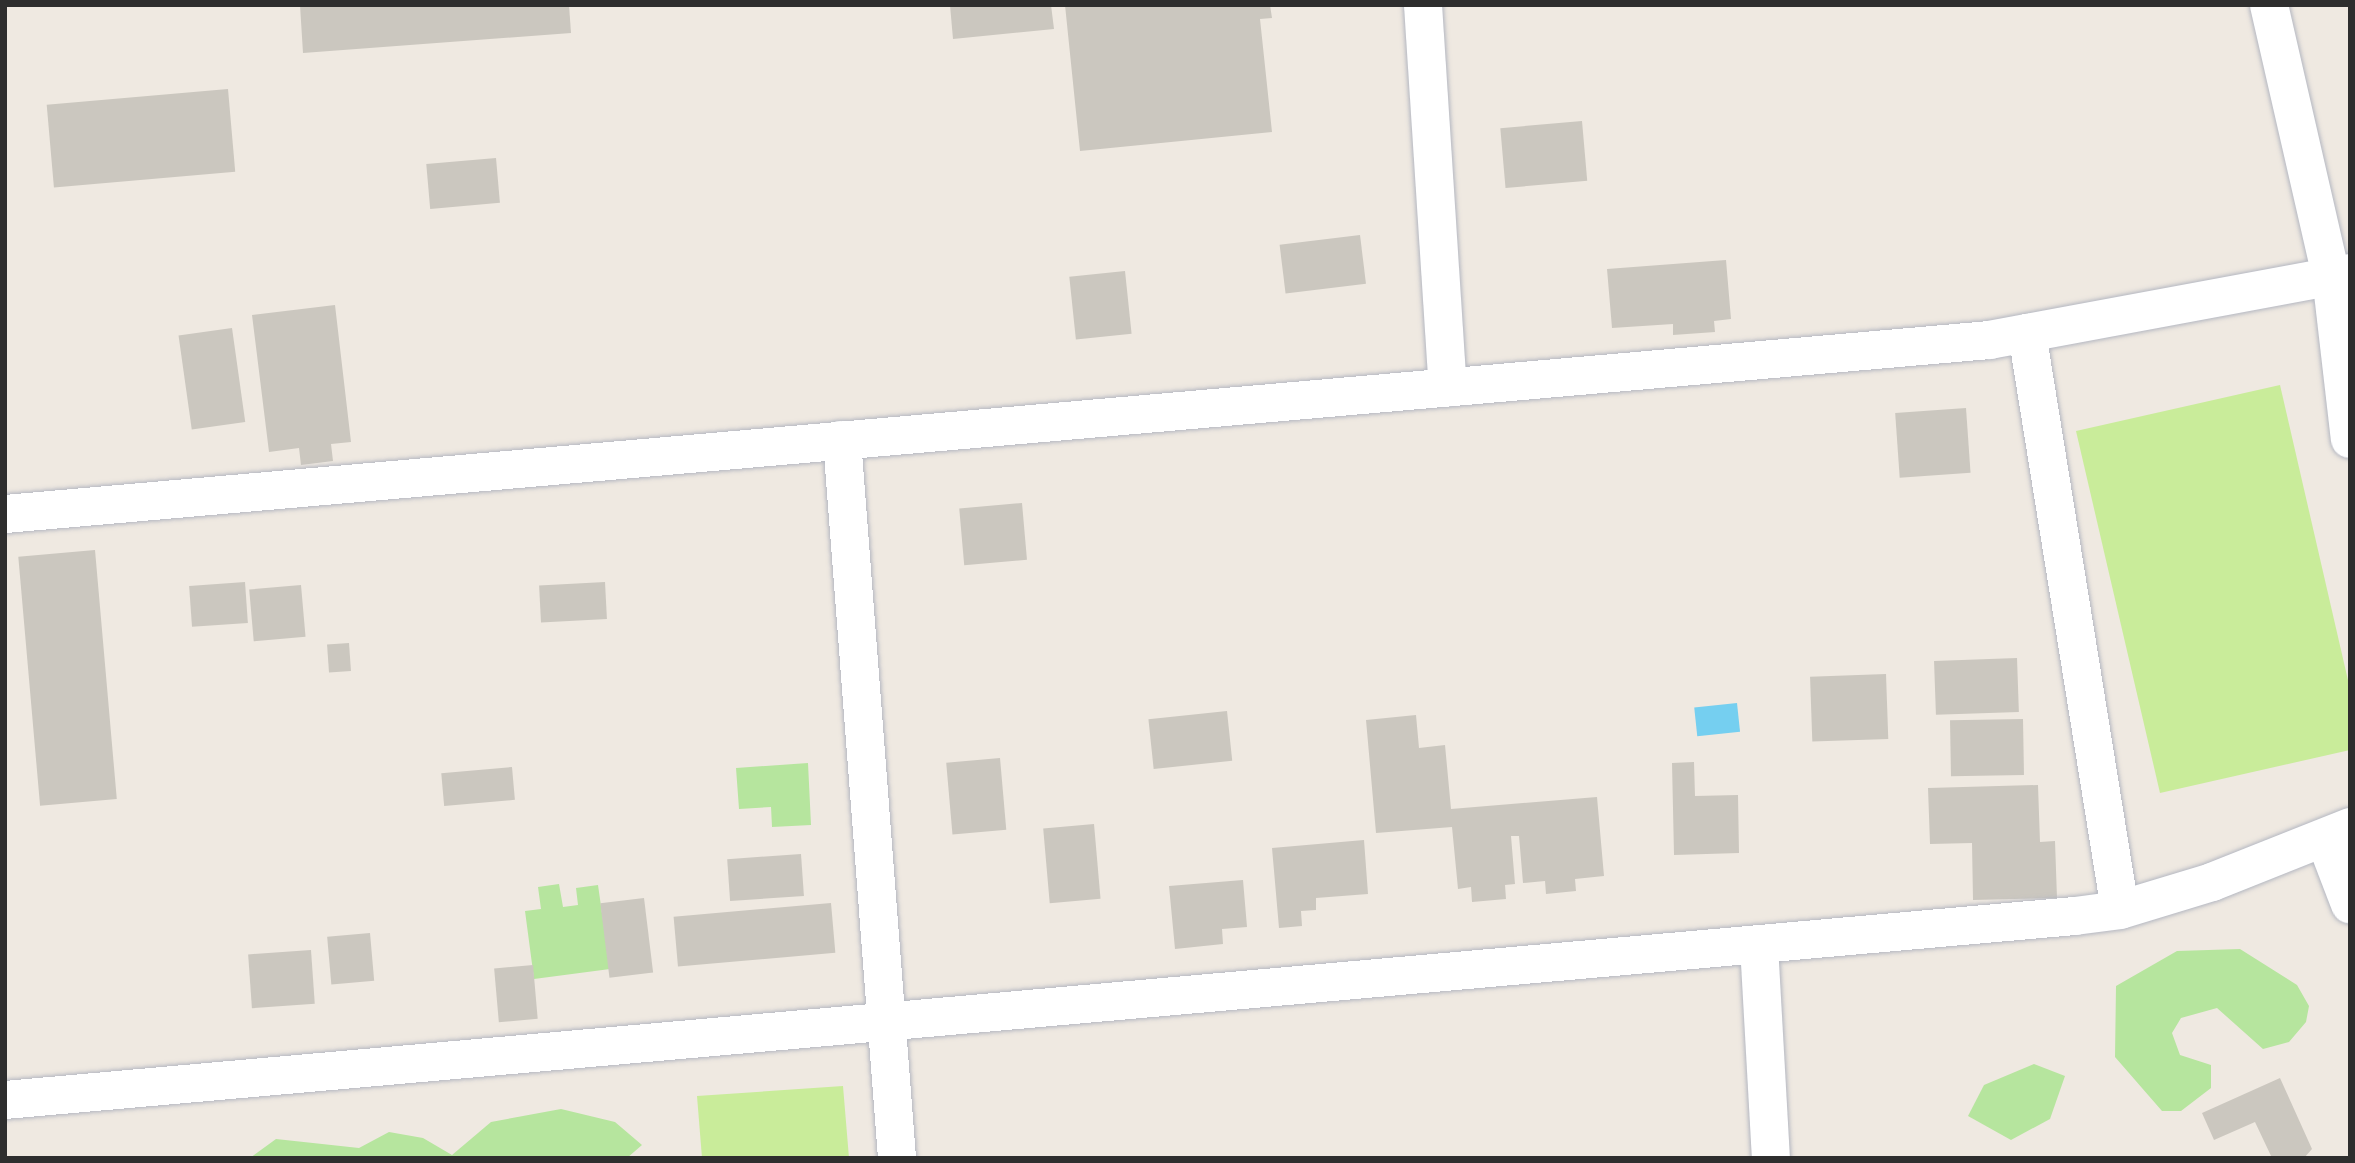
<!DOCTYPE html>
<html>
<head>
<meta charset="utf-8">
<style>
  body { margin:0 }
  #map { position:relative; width:2355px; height:1163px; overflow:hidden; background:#efe9e1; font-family:"Work Sans",sans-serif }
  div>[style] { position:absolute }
  .green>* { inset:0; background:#b6e59e }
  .pitch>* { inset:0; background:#c9ec9a }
  .water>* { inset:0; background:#75cff0; transform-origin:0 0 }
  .building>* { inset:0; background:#cbc7bf; transform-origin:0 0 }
  .roads { filter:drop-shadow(0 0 2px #b4b7c1) drop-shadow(0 0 2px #b4b7c1) }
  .minor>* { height:38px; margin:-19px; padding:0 19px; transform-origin:19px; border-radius:19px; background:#fff }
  span { translate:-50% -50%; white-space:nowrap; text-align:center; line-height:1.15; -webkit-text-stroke:7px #fff; paint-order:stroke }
  .frame { position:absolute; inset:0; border:7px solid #2e2e2e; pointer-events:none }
</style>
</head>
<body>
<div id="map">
  <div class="green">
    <i style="clip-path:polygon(808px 763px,811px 825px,772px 827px,771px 807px,739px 809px,736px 768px)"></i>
    <i style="clip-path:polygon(559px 884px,563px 907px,578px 905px,576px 888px,598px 885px,610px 969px,534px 979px,525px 911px,541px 909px,538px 887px)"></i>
    <i style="clip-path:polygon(2240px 949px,2297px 985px,2309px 1006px,2306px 1022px,2289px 1042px,2263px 1049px,2217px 1008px,2181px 1018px,2172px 1033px,2180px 1055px,2211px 1065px,2211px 1088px,2181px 1111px,2162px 1111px,2115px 1057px,2116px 986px,2177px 951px)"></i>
    <i style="clip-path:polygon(2034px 1064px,2065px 1076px,2050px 1119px,2011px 1140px,1968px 1116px,1984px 1085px)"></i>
    <i style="clip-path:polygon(561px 1109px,615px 1122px,642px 1145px,627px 1158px,250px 1158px,276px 1139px,359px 1148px,389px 1132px,423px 1138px,452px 1155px,491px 1122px)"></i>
  </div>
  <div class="pitch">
    <i style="clip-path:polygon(2280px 385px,2350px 689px,2350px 750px,2160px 793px,2076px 431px)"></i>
    <i style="clip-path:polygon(843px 1086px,849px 1158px,702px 1158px,697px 1096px)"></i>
  </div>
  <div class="water">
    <i style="left:1737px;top:703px;width:29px;height:43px;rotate:84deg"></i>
  </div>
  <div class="building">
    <i style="clip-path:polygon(300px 5px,569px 5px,571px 33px,303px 53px)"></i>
    <i style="clip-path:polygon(950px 5px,1051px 5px,1054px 29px,953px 39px)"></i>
    <i style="clip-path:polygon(1065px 5px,1270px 5px,1272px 18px,1260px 19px,1272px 132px,1080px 151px)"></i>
    <i style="left:228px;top:89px;width:83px;height:182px;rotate:85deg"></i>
    <i style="left:1582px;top:121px;width:60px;height:82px;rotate:85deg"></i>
    <i style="left:496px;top:158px;width:45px;height:70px;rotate:85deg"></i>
    <i style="left:1360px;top:235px;width:49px;height:81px;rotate:83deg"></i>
    <i style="clip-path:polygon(1726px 260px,1731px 319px,1714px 321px,1715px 332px,1673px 335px,1673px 324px,1612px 328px,1607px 269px)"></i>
    <i style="left:1125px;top:271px;width:63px;height:56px;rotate:84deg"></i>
    <i style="clip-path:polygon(335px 305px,351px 442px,331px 444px,333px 461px,301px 465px,299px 448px,269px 452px,252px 315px)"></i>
    <i style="left:232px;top:328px;width:95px;height:54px;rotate:82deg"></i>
    <i style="left:1966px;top:408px;width:65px;height:71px;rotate:86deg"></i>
    <i style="left:1022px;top:503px;width:57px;height:63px;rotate:85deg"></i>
    <i style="left:95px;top:550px;width:250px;height:77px;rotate:85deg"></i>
    <i style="left:245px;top:582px;width:41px;height:56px;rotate:86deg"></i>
    <i style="left:605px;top:582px;width:37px;height:66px;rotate:87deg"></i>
    <i style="left:301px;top:585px;width:52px;height:52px;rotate:85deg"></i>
    <i style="left:349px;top:643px;width:28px;height:22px;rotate:86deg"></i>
    <i style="left:2017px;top:658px;width:54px;height:83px;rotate:88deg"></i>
    <i style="left:1886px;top:674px;width:65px;height:76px;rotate:88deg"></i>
    <i style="left:1227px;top:711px;width:50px;height:79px;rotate:84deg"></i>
    <i style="clip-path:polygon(1416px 715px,1419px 748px,1445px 745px,1451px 809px,1597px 797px,1604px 876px,1575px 879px,1576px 891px,1546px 894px,1545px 881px,1523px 883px,1519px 836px,1511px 836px,1515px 884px,1505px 885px,1506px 899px,1472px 902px,1471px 887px,1458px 889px,1452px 827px,1376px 833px,1366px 720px)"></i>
    <i style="left:2023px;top:719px;width:56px;height:73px;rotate:89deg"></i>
    <i style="left:1000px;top:758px;width:72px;height:54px;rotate:85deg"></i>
    <i style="clip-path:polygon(1694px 762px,1695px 796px,1738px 795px,1739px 853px,1674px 855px,1672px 763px)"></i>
    <i style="left:512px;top:767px;width:33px;height:71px;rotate:85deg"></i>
    <i style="clip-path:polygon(2038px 785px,2040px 842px,2055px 841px,2057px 898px,1973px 900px,1972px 843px,1930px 844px,1928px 788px)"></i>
    <i style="left:1094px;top:824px;width:75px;height:51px;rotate:85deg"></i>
    <i style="clip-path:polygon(1364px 840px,1368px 894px,1316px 898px,1316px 910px,1301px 911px,1302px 926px,1279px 928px,1272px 848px)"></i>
    <i style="left:801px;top:854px;width:42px;height:74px;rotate:86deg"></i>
    <i style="clip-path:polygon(1243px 880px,1247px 927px,1222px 929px,1223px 944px,1175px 949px,1169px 886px)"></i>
    <i style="left:644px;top:898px;width:75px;height:44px;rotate:83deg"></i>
    <i style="left:831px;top:903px;width:50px;height:158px;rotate:85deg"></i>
    <i style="left:370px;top:933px;width:48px;height:43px;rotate:85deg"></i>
    <i style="left:311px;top:950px;width:54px;height:63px;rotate:86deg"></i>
    <i style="left:533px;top:965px;width:54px;height:39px;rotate:85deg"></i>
    <i style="clip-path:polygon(2280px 1078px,2312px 1149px,2304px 1158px,2272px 1158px,2255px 1122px,2214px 1140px,2202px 1113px)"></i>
  </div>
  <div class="roads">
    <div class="minor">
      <i style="left:1423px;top:5px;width:383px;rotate:86.3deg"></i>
      <i style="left:2269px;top:5px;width:278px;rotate:77.1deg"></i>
      <i style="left:2331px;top:276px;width:164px;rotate:83.4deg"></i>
      <i style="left:2027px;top:333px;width:584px;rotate:80.84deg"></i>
      <i style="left:842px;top:440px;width:720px;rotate:85.62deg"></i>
      <i style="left:5px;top:514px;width:1992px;rotate:-5.01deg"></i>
      <i style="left:1989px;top:340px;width:367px;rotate:-10.5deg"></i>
      <i style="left:2325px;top:839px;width:70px;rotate:69deg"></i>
      <i style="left:1759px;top:945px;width:213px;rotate:86.8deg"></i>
      <i style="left:5px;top:1100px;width:2078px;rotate:-5.08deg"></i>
      <i style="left:2075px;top:916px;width:45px;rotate:-7.6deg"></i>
      <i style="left:2120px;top:910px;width:96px;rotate:-16.9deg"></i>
      <i style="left:2212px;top:882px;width:149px;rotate:-21.7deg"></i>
    </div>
  </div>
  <div class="frame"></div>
</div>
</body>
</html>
